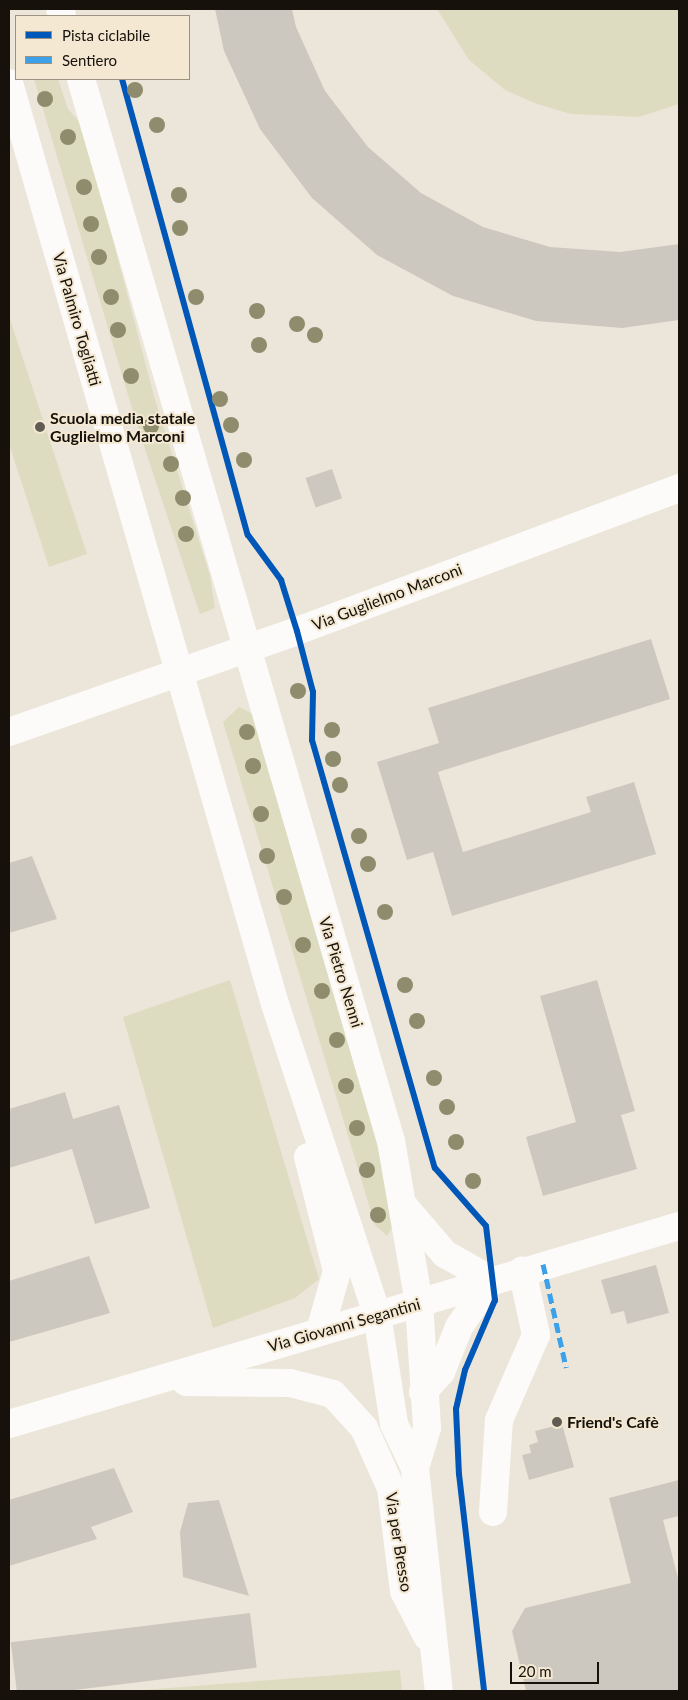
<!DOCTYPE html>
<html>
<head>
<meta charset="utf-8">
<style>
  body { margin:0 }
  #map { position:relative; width:688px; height:1700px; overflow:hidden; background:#ece6da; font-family:Lato,sans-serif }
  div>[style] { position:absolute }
  .green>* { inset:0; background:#dddcc0 }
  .building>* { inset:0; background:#cdc8bf; transform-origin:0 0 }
  .minor>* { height:28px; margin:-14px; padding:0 14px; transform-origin:14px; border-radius:14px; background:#fcfbf9 }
  .quiet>* { height:5px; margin-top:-2.5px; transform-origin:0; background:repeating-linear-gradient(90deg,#3da1e9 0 10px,transparent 0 15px) }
  .cycleway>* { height:6px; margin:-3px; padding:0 3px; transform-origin:3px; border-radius:3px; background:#0057b8 }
  .trees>* { width:16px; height:16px; margin:-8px; border-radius:50%; background:#8e8c6c }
  .dots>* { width:14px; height:14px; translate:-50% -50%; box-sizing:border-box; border:2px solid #f4e8d2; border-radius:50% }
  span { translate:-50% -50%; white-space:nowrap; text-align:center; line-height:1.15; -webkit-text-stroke:4px #f4e8d2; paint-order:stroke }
  .street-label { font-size:16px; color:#16110a }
  .poi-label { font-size:16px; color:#16110a; font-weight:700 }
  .left { translate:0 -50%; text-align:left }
  .frame { position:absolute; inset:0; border:10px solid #16110a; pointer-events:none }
  .legend { position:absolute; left:15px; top:15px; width:175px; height:65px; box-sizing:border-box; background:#f4e8d2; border:1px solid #9b9282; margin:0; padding:6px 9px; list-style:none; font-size:15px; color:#16110a }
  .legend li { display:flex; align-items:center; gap:10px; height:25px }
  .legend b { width:25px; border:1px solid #9b9282 }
  .scale { position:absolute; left:510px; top:1662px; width:89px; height:22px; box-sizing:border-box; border:2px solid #16110a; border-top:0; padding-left:6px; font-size:15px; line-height:18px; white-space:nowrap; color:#16110a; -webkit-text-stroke:4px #f4e8d2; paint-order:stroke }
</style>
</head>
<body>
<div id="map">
  <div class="green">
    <i style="clip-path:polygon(437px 9px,679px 9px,679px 104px,639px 117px,571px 114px,537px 104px,505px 90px,469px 60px)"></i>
    <i style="clip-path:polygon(34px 79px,58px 79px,68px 109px,83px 126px,154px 396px,210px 576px,215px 608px,200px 614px,136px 422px)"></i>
    <i style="clip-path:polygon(9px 316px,87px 554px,49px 567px,9px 444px)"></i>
    <i style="clip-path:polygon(239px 707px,253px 714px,386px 1175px,396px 1221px,387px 1236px,375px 1225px,223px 722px)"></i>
    <i style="clip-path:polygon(230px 980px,319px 1279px,295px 1298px,213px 1328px,123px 1017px)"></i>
    <i style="clip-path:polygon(400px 1670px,402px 1691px,130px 1691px,349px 1674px)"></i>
  </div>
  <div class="building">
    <i style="clip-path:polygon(215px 9px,292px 9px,296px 27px,325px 91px,368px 147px,421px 193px,483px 227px,550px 247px,620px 252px,679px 244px,679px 320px,622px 328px,536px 321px,453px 296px,377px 255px,312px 198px,260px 129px,224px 51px)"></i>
    <i style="left:332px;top:469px;width:31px;height:28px;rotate:71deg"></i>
    <i style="clip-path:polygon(651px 639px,670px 699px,438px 772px,463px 852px,591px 812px,586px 797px,634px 782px,656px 854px,452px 916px,433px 852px,407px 860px,377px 762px,439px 743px,428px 708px)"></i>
    <i style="clip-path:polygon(32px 856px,57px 919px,9px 933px,9px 863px)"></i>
    <i style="clip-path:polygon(597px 980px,635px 1111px,621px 1115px,637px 1169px,543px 1196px,526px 1137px,576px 1122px,540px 996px)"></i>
    <i style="clip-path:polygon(65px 1092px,73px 1119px,119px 1105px,150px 1208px,95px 1224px,72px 1149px,9px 1168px,9px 1109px)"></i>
    <i style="clip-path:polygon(89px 1256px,110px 1313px,9px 1342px,9px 1281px)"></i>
    <i style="clip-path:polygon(656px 1265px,669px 1313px,627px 1324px,624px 1311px,611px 1314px,601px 1280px)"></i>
    <i style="clip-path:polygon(562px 1424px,574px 1467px,529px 1480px,522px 1455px,531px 1453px,529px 1445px,538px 1442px,535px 1431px)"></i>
    <i style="clip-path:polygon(114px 1468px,133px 1512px,91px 1527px,97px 1539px,9px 1566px,9px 1500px)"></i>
    <i style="clip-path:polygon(679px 1480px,679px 1516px,663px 1520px,679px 1582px,679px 1691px,526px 1691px,512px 1631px,525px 1608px,631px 1583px,609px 1498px)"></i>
    <i style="clip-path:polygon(219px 1500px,249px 1596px,183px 1577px,180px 1532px,188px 1503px)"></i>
    <i style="left:250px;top:1613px;width:55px;height:241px;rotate:83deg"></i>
  </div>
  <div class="minor">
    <i style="left:60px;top:9px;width:7px;rotate:74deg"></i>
    <i style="left:81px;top:79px;width:1106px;rotate:73.73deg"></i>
    <i style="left:391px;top:1141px;width:164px;rotate:80.2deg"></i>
    <i style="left:419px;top:1303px;width:125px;rotate:86.3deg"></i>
    <i style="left:427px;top:1428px;width:42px;rotate:106.7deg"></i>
    <i style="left:9px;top:83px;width:959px;rotate:73.89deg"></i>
    <i style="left:275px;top:1004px;width:326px;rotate:71.8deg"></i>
    <i style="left:377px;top:1314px;width:111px;rotate:81.2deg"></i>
    <i style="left:394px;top:1424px;width:49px;rotate:64.5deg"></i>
    <i style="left:415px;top:1468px;width:224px;rotate:83.9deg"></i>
    <i style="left:9px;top:732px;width:305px;rotate:-19.3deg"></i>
    <i style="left:297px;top:631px;width:408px;rotate:-20.5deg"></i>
    <i style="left:308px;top:1157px;width:118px;rotate:75.7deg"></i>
    <i style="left:337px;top:1271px;width:62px;rotate:105.8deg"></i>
    <i style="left:402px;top:1204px;width:66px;rotate:49.3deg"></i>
    <i style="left:445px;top:1254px;width:53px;rotate:29.5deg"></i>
    <i style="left:186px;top:1382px;width:104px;rotate:0.6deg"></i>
    <i style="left:290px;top:1383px;width:44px;rotate:14.3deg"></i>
    <i style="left:333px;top:1394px;width:46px;rotate:47.6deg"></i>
    <i style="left:364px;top:1428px;width:66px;rotate:65.8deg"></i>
    <i style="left:391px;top:1488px;width:104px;rotate:82.8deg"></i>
    <i style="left:404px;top:1591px;width:51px;rotate:62.9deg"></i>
    <i style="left:423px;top:1392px;width:27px;rotate:-48deg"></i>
    <i style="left:441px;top:1372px;width:48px;rotate:-68.2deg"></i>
    <i style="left:459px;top:1327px;width:57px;rotate:-55.8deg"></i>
    <i style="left:9px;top:1424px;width:699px;rotate:-16.46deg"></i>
    <i style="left:493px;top:1512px;width:92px;rotate:-86.3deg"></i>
    <i style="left:499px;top:1420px;width:93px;rotate:-66.5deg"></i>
    <i style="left:536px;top:1335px;width:66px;rotate:-102.2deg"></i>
  </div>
  <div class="quiet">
    <i style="left:543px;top:1264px;width:106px;rotate:77.4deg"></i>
  </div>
  <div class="cycleway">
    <i style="left:122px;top:79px;width:473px;rotate:74.6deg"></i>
    <i style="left:248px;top:535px;width:56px;rotate:53.7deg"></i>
    <i style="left:281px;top:580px;width:53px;rotate:72.6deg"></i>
    <i style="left:297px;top:631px;width:63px;rotate:75.3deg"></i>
    <i style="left:313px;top:692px;width:48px;rotate:91.2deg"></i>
    <i style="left:312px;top:740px;width:445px;rotate:74deg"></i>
    <i style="left:435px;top:1168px;width:77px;rotate:48.7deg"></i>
    <i style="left:486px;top:1226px;width:75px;rotate:83.1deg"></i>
    <i style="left:495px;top:1300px;width:76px;rotate:113.2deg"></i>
    <i style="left:465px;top:1370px;width:40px;rotate:103deg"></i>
    <i style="left:456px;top:1409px;width:65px;rotate:87.4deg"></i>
    <i style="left:459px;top:1474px;width:218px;rotate:83.4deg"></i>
  </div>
  <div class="trees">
    <i style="left:135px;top:90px"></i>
    <i style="left:45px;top:99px"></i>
    <i style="left:157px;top:125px"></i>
    <i style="left:68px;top:137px"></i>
    <i style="left:84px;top:187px"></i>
    <i style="left:179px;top:195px"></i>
    <i style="left:91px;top:224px"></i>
    <i style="left:180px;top:228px"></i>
    <i style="left:99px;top:257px"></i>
    <i style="left:111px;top:297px"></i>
    <i style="left:196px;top:297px"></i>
    <i style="left:257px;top:311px"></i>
    <i style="left:297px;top:324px"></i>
    <i style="left:118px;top:330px"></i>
    <i style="left:315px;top:335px"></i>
    <i style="left:259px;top:345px"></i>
    <i style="left:131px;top:376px"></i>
    <i style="left:220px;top:399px"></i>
    <i style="left:231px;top:425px"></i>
    <i style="left:151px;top:426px"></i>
    <i style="left:244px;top:460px"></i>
    <i style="left:171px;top:464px"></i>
    <i style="left:183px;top:498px"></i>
    <i style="left:186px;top:534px"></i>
    <i style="left:298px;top:691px"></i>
    <i style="left:332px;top:730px"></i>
    <i style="left:247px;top:732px"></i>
    <i style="left:333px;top:759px"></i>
    <i style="left:253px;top:766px"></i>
    <i style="left:340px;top:785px"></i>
    <i style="left:261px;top:814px"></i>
    <i style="left:359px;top:836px"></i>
    <i style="left:267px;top:856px"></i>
    <i style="left:368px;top:864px"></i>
    <i style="left:284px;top:897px"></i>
    <i style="left:385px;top:912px"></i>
    <i style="left:303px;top:945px"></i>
    <i style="left:405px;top:985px"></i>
    <i style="left:322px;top:991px"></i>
    <i style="left:417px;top:1021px"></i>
    <i style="left:337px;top:1040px"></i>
    <i style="left:434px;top:1078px"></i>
    <i style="left:346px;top:1086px"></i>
    <i style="left:447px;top:1107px"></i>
    <i style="left:357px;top:1128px"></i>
    <i style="left:456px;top:1142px"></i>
    <i style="left:367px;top:1170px"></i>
    <i style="left:473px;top:1181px"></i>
    <i style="left:378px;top:1215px"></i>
  </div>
  <div class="dots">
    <i style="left:40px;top:427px;background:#615c53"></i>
    <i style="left:557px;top:1422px;background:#615c53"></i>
  </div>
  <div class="street-label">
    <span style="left:77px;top:319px;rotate:74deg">Via Palmiro Togliatti</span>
    <span style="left:387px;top:597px;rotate:-21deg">Via Guglielmo Marconi</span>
    <span style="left:341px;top:972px;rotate:73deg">Via Pietro Nenni</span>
    <span style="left:344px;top:1325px;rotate:-16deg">Via Giovanni Segantini</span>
    <span style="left:399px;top:1542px;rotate:81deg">Via per Bresso</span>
  </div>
  <div class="poi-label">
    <span class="left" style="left:50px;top:427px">Scuola media statale<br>Guglielmo Marconi</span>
    <span class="left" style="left:567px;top:1422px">Friend's Cafè</span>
  </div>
  <div class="frame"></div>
  <ul class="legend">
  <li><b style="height:6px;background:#0057b8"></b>Pista ciclabile</li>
  <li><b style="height:6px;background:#3da1e9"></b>Sentiero</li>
  </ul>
  <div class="scale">20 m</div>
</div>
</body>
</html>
